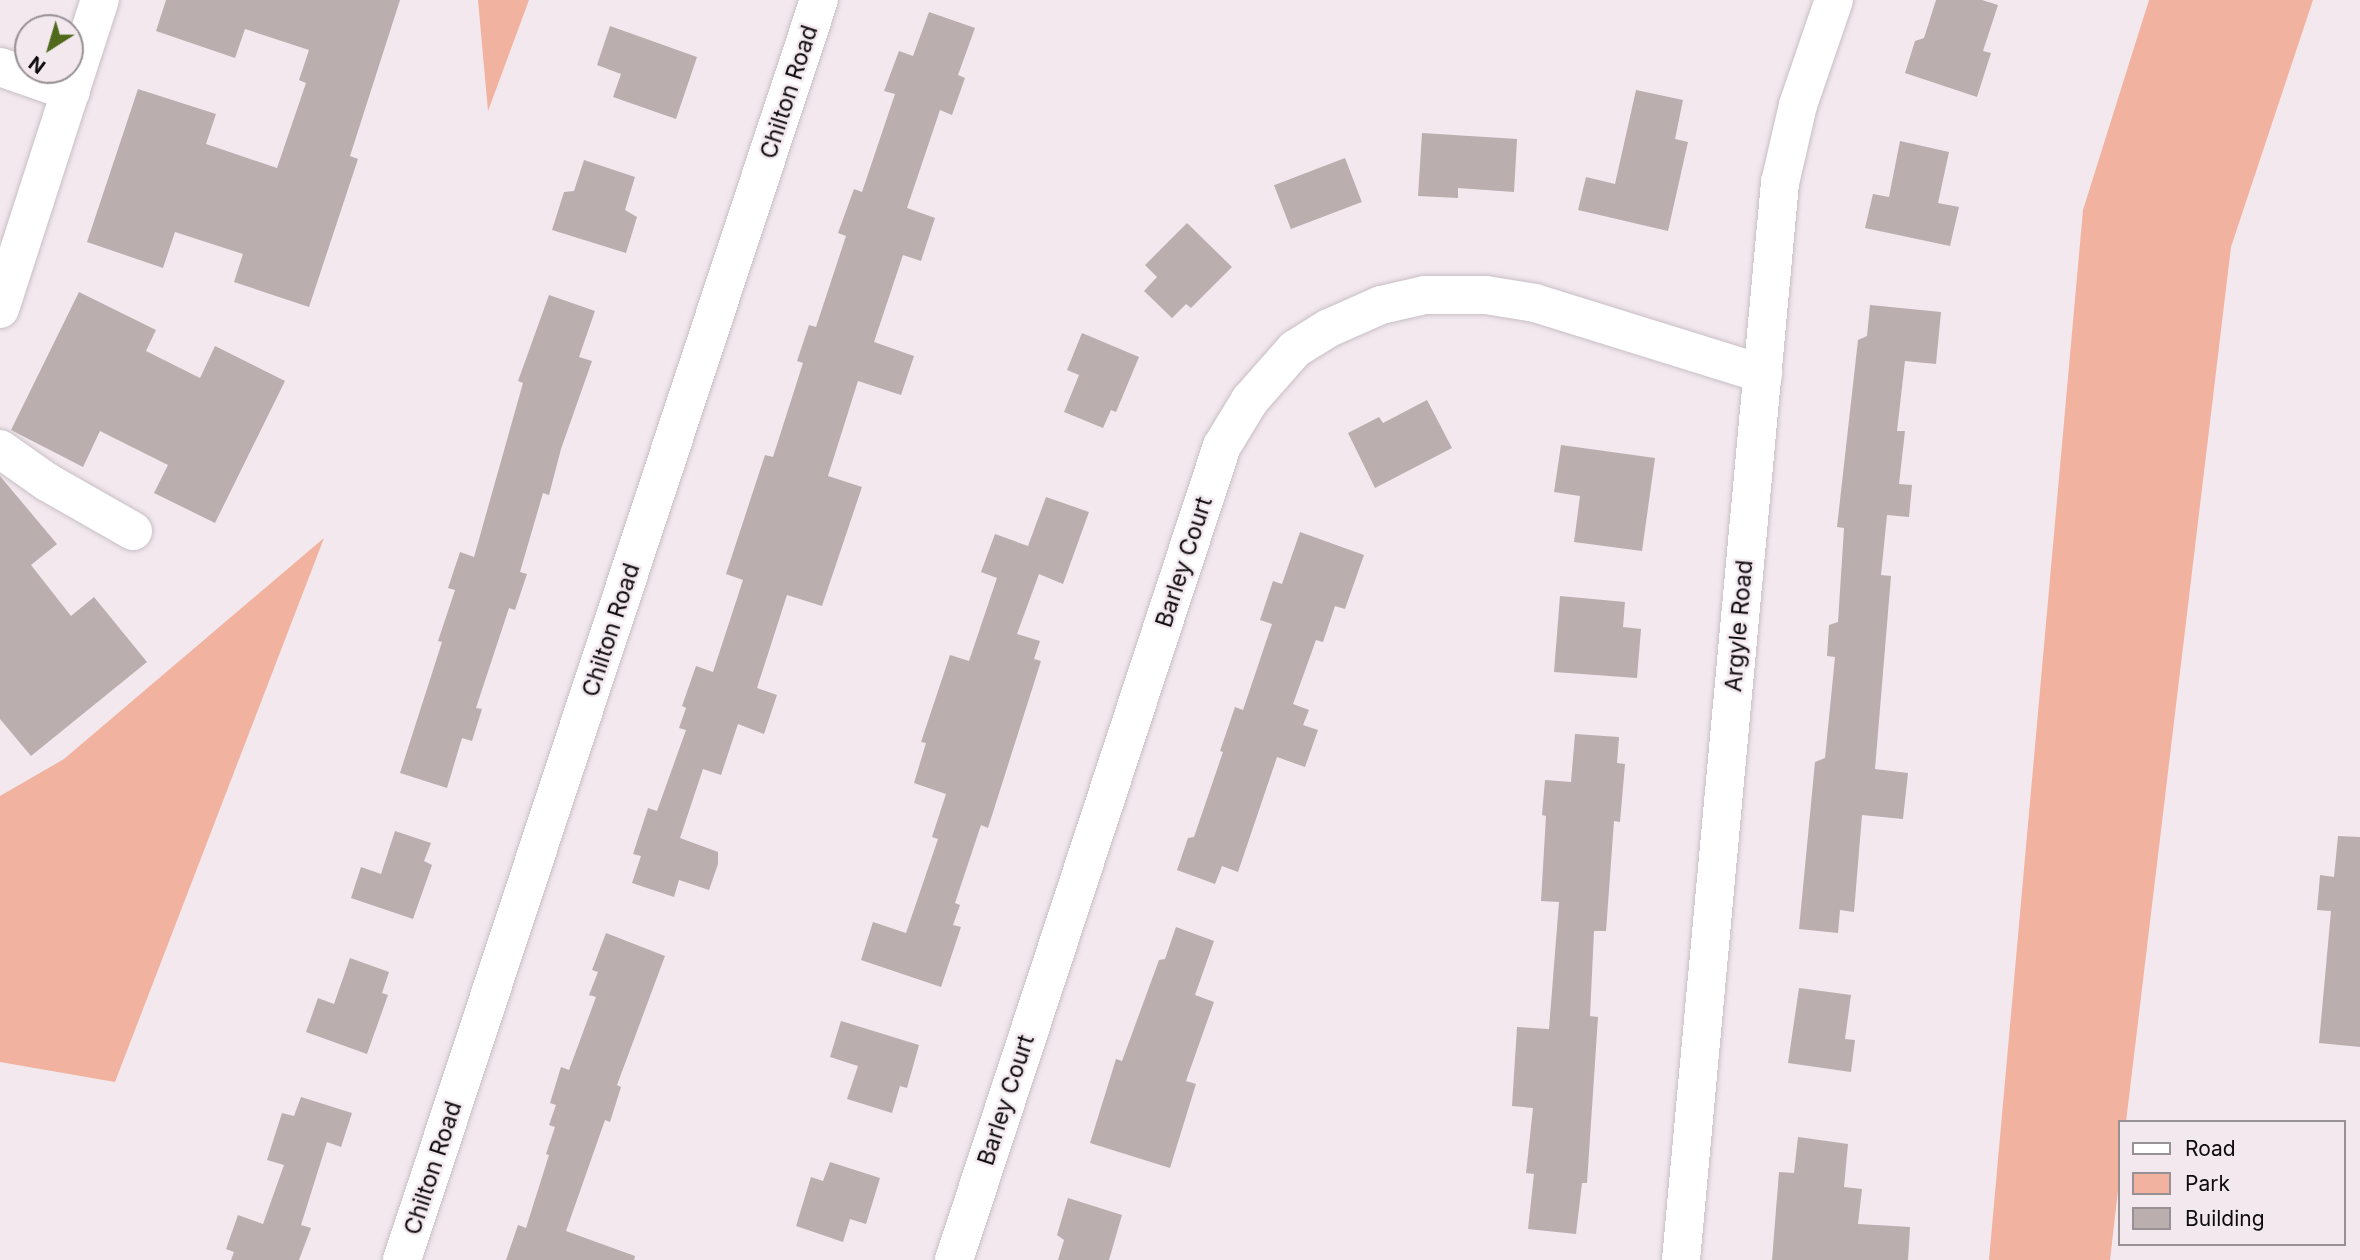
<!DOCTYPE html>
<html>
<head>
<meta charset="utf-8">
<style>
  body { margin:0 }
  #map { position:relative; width:2360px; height:1260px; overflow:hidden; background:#f2e8ee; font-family:Inter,sans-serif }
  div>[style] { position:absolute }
  .green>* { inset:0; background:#f1b29f }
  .building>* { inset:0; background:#baaeaf; transform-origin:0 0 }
  .roads { filter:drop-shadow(0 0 2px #c8bec4) drop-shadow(0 0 2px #c8bec4) }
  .minor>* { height:38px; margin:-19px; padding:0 19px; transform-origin:19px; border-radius:19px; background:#fff }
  span { translate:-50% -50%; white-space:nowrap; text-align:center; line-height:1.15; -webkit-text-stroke:5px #f2e8ee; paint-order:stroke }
  .street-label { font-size:23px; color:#0e0b0d }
  .legend { position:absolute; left:2118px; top:1120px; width:228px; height:126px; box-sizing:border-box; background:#f2e8ee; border:2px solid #979094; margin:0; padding:9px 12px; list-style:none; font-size:21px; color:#0e0b0d }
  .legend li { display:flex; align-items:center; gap:14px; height:35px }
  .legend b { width:35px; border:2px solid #979094 }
  .north { position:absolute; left:14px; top:14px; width:70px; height:70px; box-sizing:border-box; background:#f2e8ee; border:2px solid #979094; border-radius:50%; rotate:217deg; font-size:19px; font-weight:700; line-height:28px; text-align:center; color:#0e0b0d }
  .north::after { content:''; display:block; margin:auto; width:24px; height:32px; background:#50691a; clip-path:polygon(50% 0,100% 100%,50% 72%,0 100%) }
</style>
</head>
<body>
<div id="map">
  <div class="green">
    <i style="clip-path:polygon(478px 0,529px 0,488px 111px)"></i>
    <i style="clip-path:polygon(2149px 0,2313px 0,2231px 247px,2126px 1122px,2120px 1122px,2120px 1173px,2110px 1260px,1989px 1260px,2083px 210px)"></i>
    <i style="clip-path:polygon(324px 538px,115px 1082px,0 1062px,0 796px,64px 759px)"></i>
  </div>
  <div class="building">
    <i style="clip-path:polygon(166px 0,400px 0,350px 156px,358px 159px,309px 307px,234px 282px,243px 254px,175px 232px,163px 268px,87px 242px,138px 89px,216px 114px,206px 144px,277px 168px,306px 83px,299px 80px,309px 50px,245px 29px,235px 58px,156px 31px)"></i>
    <i style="clip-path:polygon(1936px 0,1982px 0,1998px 5px,1983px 51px,1991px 53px,1977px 97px,1905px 73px,1915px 41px,1924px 38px)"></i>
    <i style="clip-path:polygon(929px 12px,975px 28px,958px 75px,965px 78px,952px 115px,940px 110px,907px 208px,935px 218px,921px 261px,903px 255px,874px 342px,914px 356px,901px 395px,858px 381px,828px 476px,862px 487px,822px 606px,787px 595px,757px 688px,777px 695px,764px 734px,738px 724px,721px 775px,703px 769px,680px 838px,718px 852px,718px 864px,709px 890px,679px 880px,674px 897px,632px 883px,641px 856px,633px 854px,648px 808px,657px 811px,686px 730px,679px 728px,686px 708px,682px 706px,696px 666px,713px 672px,743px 580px,726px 574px,765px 455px,773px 457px,803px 363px,797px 361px,809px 325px,816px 327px,846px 236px,838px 233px,854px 189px,862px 192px,895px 94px,884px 91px,899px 51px,913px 56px)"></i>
    <i style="clip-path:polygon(610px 26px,697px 57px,676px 119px,613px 97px,621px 74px,597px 65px)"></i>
    <i style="clip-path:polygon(1636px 90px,1683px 100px,1675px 139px,1688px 142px,1668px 231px,1578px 210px,1586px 177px,1615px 184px)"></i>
    <i style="clip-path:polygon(1422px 133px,1517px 139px,1514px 192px,1458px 188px,1458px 198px,1418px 196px)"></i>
    <i style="clip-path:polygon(1900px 141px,1949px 152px,1938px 203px,1959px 207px,1950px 246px,1865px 228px,1873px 194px,1889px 197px)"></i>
    <i style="left:1345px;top:158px;width:47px;height:76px;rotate:69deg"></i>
    <i style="clip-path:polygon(584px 160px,635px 177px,625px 210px,637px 217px,626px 253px,552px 230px,564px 192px,574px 191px)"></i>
    <i style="clip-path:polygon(1187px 223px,1232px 267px,1191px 308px,1186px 304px,1172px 318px,1144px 291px,1157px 277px,1145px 265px)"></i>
    <i style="clip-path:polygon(79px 292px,156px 330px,146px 351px,200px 378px,215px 346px,285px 381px,215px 523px,154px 493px,168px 465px,100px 431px,83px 467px,11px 430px)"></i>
    <i style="clip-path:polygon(549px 295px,595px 311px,579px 357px,592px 361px,561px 449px,549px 495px,543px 493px,520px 572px,527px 574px,515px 610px,509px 608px,476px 708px,482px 709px,472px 741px,462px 738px,447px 788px,400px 773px,442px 642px,438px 641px,455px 590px,448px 588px,460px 552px,474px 557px,523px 383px,518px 381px)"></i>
    <i style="clip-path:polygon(1870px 305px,1941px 312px,1936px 364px,1905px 361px,1897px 431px,1905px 431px,1899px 484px,1912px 485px,1909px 517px,1887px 515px,1881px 575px,1891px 576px,1875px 769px,1908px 773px,1903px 819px,1862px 815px,1854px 912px,1840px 910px,1838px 933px,1799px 929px,1815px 762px,1825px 758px,1835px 657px,1827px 656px,1829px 625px,1838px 622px,1844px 528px,1837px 527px,1858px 340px,1867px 336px)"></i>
    <i style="clip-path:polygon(1082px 333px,1139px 357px,1116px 412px,1111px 410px,1103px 428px,1064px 412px,1079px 375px,1067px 370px)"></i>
    <i style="clip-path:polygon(1427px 400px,1452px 448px,1375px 488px,1348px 433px,1379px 417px,1383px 423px)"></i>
    <i style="clip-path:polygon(1561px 445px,1655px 458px,1642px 551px,1574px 542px,1580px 496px,1554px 492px)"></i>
    <i style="clip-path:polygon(0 476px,57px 544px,31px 565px,71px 616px,94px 597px,147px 662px,31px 756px,0 719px)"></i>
    <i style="clip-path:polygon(1046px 497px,1089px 512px,1063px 584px,1039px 574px,1017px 634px,1040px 641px,1034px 659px,1041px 661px,988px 828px,981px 825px,955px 903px,960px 905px,953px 925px,961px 927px,941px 987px,861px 960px,873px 922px,906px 933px,938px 839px,932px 837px,946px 794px,914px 783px,926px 743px,921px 742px,950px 655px,969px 661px,997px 578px,981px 572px,995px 534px,1028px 546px)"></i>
    <i style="clip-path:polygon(1300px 532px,1364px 555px,1345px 609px,1335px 606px,1323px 642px,1316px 640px,1293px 704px,1309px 710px,1303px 725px,1318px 730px,1305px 767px,1277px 757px,1238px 872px,1222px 866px,1215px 884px,1177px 870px,1188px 838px,1194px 837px,1223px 752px,1220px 751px,1235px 707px,1243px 710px,1272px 624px,1260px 620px,1273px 581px,1282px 584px)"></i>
    <i style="clip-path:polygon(1560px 596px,1625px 602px,1623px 627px,1641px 629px,1637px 678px,1554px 672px)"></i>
    <i style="clip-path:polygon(1575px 734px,1619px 737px,1617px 763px,1625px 764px,1620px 822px,1614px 821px,1606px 931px,1594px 931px,1590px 1016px,1598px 1017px,1587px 1183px,1582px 1183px,1576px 1234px,1528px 1229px,1534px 1174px,1526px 1173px,1533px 1108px,1512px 1106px,1517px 1027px,1549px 1029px,1559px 902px,1541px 901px,1546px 816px,1542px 815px,1545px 780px,1571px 782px)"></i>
    <i style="clip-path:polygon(395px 831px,431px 843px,424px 861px,432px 865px,413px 919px,351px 898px,361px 867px,381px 874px)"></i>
    <i style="clip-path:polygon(2338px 836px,2360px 837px,2360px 1047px,2319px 1043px,2331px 911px,2317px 910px,2320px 875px,2334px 877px)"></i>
    <i style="clip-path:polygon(1176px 927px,1214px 941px,1195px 995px,1214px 1002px,1186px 1081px,1196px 1084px,1170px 1168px,1090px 1143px,1116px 1059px,1122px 1061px,1159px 960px,1165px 959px)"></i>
    <i style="clip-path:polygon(606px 933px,665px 956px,617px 1085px,621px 1087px,610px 1122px,605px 1120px,566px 1231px,635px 1256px,634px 1260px,506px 1260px,518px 1225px,526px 1228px,549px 1155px,546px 1154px,555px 1127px,549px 1125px,556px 1105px,550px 1103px,561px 1067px,569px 1070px,596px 997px,589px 995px,598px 972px,592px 970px)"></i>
    <i style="clip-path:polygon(350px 958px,389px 972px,382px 993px,388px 995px,367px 1054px,306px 1032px,318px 998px,334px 1004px)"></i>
    <i style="clip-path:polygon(1799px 988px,1851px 995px,1845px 1039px,1855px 1040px,1851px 1072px,1788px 1063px)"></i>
    <i style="clip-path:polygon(841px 1021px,919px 1045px,907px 1088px,900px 1086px,892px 1113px,847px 1099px,858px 1066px,830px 1057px)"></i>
    <i style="clip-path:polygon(301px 1097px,352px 1113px,341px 1147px,327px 1142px,301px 1225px,311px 1228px,299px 1260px,231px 1260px,234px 1252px,226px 1249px,238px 1215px,263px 1224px,284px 1165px,267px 1160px,282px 1113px,294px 1116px)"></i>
    <i style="clip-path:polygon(1798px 1137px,1848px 1144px,1844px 1187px,1862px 1189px,1858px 1224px,1910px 1227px,1908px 1260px,1772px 1260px,1779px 1172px,1794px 1173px)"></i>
    <i style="clip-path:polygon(830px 1162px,880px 1178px,866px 1224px,850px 1219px,843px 1242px,796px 1226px,811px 1177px,823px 1181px)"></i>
    <i style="clip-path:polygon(1068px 1198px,1122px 1215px,1109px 1260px,1058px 1260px,1064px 1240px,1057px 1235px)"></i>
  </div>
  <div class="roads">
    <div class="minor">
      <i style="left:0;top:67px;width:75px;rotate:19.4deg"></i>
      <i style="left:0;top:309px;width:325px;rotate:-72.1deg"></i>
      <i style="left:0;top:449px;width:57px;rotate:35.1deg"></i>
      <i style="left:47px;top:482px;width:99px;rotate:29.7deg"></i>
      <i style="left:402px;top:1260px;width:1327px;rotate:-71.69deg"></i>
      <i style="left:954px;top:1260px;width:857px;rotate:-71.78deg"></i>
      <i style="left:1222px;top:446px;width:54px;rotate:-58.7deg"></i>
      <i style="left:1250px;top:400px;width:68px;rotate:-48.6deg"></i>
      <i style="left:1295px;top:349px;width:40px;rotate:-32deg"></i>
      <i style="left:1329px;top:328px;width:57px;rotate:-23.9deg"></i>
      <i style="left:1381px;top:305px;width:45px;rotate:-12.8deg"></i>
      <i style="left:1425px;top:295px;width:61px"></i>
      <i style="left:1486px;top:295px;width:50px;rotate:9.3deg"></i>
      <i style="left:1535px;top:303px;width:239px;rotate:17.3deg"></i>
      <i style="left:1681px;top:1260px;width:1082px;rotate:-84.75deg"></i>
      <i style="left:1780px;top:183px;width:80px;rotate:-77deg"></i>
      <i style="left:1798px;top:105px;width:111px;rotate:-71.1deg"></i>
    </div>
  </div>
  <div class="street-label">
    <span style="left:789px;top:92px;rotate:-72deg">Chilton Road</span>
    <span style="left:1184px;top:562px;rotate:-72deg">Barley Court</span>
    <span style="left:1739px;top:626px;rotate:-85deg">Argyle Road</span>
    <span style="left:611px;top:630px;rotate:-72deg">Chilton Road</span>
    <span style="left:1006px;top:1100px;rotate:-72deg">Barley Court</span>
    <span style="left:433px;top:1168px;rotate:-72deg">Chilton Road</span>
  </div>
  <ul class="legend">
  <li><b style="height:9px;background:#fff"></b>Road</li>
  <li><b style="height:19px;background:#f1b29f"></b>Park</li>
  <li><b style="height:19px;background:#baaeaf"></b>Building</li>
  </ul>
  <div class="north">N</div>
</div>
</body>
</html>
